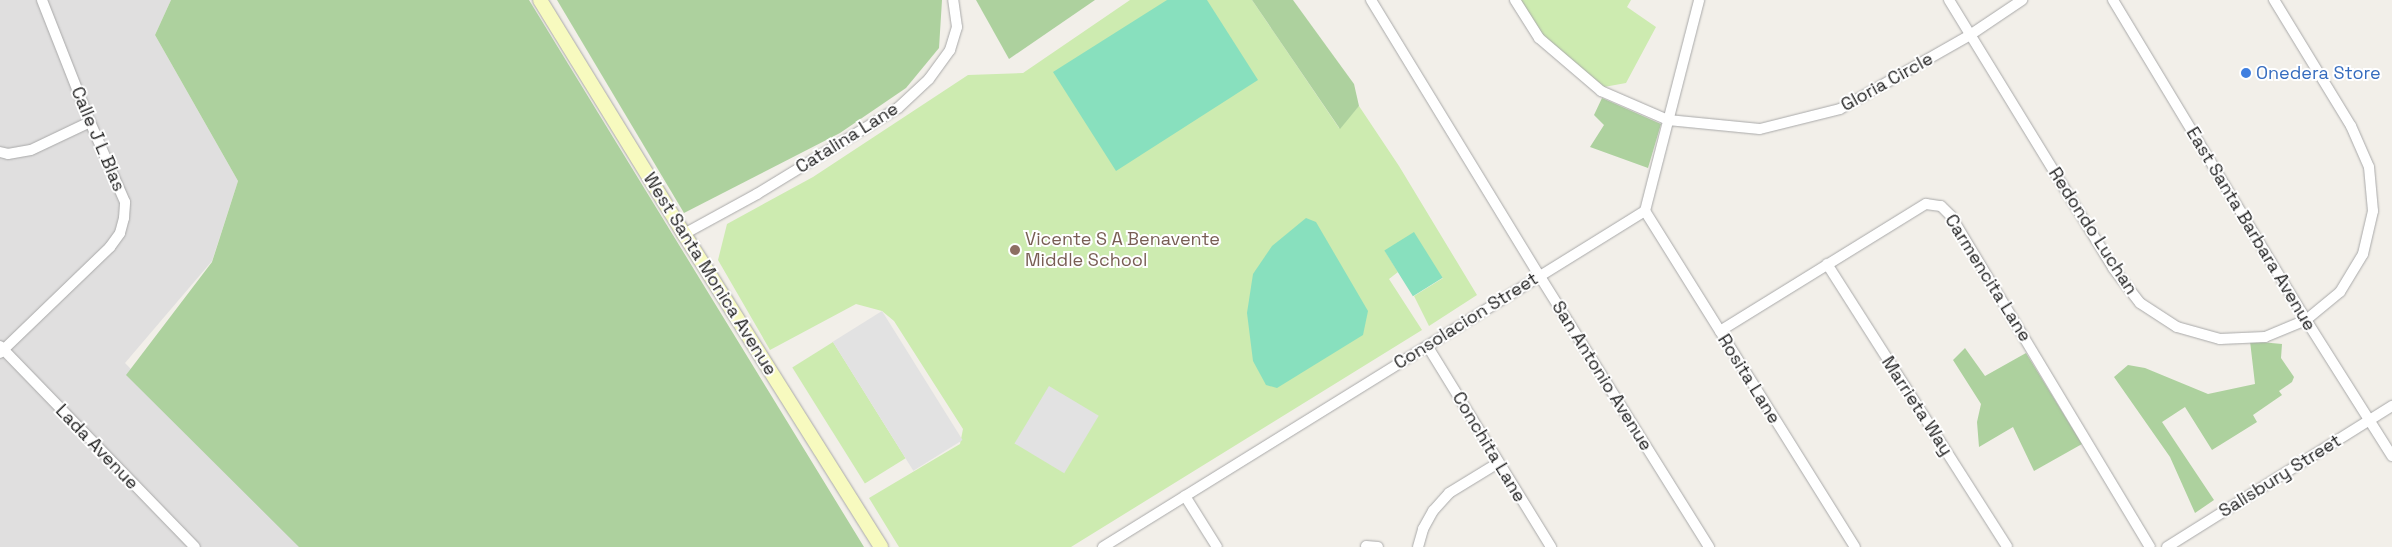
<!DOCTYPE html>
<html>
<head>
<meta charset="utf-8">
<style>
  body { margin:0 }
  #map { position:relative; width:2392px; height:547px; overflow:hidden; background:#f2efe9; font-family:"Space Grotesk",sans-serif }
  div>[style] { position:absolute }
  .residential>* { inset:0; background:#e0dfdf }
  .grass>* { inset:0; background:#cdebb0; transform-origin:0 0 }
  .forest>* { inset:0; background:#add19e }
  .pitch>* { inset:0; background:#88e0be; transform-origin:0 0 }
  .parking>* { inset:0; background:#e2e2e2; transform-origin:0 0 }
  .roads { filter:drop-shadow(0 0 1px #a9a9a9) drop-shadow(0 0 1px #a9a9a9) }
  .minor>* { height:10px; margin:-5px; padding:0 5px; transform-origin:5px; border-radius:5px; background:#fff }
  .secondary>* { height:14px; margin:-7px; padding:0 7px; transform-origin:7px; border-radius:7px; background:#f7fabf }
  .dots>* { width:14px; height:14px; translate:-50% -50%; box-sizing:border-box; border:2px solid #fff; border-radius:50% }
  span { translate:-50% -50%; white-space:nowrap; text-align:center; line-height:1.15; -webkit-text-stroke:4px #fff; paint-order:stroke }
  .shop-label { font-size:18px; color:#366cbe }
  .left { translate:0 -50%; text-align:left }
  .street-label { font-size:18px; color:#222 }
  .education-label { font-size:18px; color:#785e54 }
</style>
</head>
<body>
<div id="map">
  <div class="residential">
    <i style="clip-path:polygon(0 0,171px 0,155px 35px,238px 181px,212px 261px,125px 363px,305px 547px,0 547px)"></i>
  </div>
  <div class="grass">
    <i style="clip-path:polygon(1130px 0,1252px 0,1339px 128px,1359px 106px,1399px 166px,1477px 295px,1429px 326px,1414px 296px,1443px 278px,1385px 251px,1398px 272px,1389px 279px,1422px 330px,1071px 547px,899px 547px,869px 498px,960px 444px,963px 429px,894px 321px,882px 311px,856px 304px,770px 350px,718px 260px,727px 224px,813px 177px,968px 75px,1023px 73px)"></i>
    <i style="clip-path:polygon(1519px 0,1631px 0,1627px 7px,1656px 27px,1626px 83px,1604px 87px,1540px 35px)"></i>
    <i style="left:833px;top:342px;width:137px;height:48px;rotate:58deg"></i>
  </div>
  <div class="forest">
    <i style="clip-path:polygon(171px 0,529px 0,864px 547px,299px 547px,126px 375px,212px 262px,238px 181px,155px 35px)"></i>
    <i style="clip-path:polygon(557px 0,942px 0,939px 48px,906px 88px,840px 133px,684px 213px)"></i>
    <i style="clip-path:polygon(976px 0,1095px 0,1009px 59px)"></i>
    <i style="clip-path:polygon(1252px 0,1293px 0,1354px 84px,1359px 106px,1340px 129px)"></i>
    <i style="clip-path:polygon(1602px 98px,1661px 124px,1648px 168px,1590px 147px,1604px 125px,1594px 115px)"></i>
    <i style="clip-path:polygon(2250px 341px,2282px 344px,2281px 358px,2294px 377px,2292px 382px,2279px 391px,2282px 395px,2253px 415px,2257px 422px,2212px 450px,2185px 407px,2162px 422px,2214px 500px,2195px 513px,2170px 457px,2114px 377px,2128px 365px,2145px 368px,2208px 394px,2255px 384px)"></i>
    <i style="clip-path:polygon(1965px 348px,1985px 376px,2026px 353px,2082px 444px,2034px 471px,2013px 427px,1979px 447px,1977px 422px,1981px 404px,1953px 360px)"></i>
  </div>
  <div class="pitch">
    <i style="clip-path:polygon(1167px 0,1207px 0,1258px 80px,1116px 171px,1053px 72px)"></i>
    <i style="clip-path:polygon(1306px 218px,1316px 222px,1368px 311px,1363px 335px,1277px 388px,1266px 385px,1253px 361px,1247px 313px,1253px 274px,1272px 246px)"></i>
    <i style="left:1414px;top:232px;width:54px;height:35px;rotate:58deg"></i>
  </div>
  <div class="parking">
    <i style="left:882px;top:311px;width:152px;height:58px;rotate:58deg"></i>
    <i style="left:1049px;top:386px;width:58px;height:67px;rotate:31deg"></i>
  </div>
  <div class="roads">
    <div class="minor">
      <i style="left:1371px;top:0;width:322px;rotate:58.6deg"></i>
      <i style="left:1539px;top:275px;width:321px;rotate:58deg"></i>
      <i style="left:1515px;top:0;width:45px;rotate:57.7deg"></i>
      <i style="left:1539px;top:38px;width:82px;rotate:40.5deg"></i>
      <i style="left:1601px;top:91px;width:73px;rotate:23.4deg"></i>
      <i style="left:1668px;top:120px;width:92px;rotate:5.6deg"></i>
      <i style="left:1760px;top:129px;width:82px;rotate:-14deg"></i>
      <i style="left:1840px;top:109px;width:150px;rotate:-29.6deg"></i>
      <i style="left:1970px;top:35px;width:63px;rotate:-33.9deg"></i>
      <i style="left:1949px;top:0;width:314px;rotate:58.5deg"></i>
      <i style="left:2113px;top:268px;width:44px;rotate:52.4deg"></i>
      <i style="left:2140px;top:303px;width:44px;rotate:33deg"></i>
      <i style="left:2177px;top:327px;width:45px;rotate:15.6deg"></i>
      <i style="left:2220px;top:339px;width:45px;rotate:-2.5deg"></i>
      <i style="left:2265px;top:337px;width:44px;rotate:-22.5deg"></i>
      <i style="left:2306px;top:320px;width:44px;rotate:-39.5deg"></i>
      <i style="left:2340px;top:292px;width:44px;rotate:-58.8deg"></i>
      <i style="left:2363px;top:254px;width:44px;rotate:-76.9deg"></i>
      <i style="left:2373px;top:211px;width:44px;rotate:-95.2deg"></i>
      <i style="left:2369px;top:167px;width:45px;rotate:-113.7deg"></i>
      <i style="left:2351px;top:126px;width:148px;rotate:-121.4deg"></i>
      <i style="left:2113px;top:0;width:374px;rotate:58.9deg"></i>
      <i style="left:2306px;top:320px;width:161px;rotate:57.7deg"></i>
      <i style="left:0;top:152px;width:8px;rotate:14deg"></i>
      <i style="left:8px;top:154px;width:23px;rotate:-10deg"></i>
      <i style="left:31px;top:150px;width:65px;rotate:-25.4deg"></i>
      <i style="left:1645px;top:211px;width:396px;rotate:58deg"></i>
      <i style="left:684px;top:234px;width:83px;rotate:-28.7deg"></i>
      <i style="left:757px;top:194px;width:165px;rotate:-31.4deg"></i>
      <i style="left:898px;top:108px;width:42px;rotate:-43.1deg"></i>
      <i style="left:929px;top:79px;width:36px;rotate:-54deg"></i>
      <i style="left:950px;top:50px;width:24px;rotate:-73deg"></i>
      <i style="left:957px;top:27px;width:27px;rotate:-98deg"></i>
      <i style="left:1827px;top:264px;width:335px;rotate:57.5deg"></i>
      <i style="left:1720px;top:331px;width:242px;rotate:-31.7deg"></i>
      <i style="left:1926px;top:204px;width:15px;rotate:8deg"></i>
      <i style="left:1941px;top:206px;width:14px;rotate:45deg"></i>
      <i style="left:1951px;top:216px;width:386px;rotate:59deg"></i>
      <i style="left:0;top:346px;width:280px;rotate:45.9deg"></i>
      <i style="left:1428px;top:347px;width:235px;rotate:58.4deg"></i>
      <i style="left:0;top:353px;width:153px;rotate:-43.9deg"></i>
      <i style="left:110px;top:247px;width:17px;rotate:-54deg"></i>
      <i style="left:120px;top:233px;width:16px;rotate:-75deg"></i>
      <i style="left:124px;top:218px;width:16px;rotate:-86deg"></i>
      <i style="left:125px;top:202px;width:87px;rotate:-113.6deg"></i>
      <i style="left:90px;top:122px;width:131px;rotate:-111.5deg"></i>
      <i style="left:1185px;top:496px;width:60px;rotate:57.9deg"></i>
      <i style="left:1366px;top:546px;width:12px;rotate:5deg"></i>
      <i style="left:1103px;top:547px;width:638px;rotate:-31.8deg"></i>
      <i style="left:1645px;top:211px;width:218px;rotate:-75.6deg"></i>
      <i style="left:1418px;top:547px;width:19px;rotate:-74deg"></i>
      <i style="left:1423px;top:529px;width:21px;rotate:-61deg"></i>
      <i style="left:1433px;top:511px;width:24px;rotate:-48deg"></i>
      <i style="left:1449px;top:493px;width:57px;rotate:-31.5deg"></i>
      <i style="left:2167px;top:547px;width:266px;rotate:-32.1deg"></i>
    </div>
    <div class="secondary">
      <i style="left:540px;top:0;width:275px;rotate:58.4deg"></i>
      <i style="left:684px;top:234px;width:370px;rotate:57.8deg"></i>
    </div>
  </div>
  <div class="dots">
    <i style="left:2246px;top:73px;background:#3f7fe0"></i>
    <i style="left:1015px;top:250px;background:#8d6e63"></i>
  </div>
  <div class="shop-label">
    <span class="left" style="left:2256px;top:73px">Onedera Store</span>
  </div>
  <div class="street-label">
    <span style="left:1887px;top:82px;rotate:-29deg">Gloria Circle</span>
    <span style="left:847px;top:138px;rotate:-32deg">Catalina Lane</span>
    <span style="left:98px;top:139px;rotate:67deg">Calle J L Blas</span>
    <span style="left:2251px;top:229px;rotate:59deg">East Santa Barbara Avenue</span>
    <span style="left:2093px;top:231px;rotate:57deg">Redondo Luchan</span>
    <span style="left:710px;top:274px;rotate:58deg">West Santa Monica Avenue</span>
    <span style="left:1988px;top:278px;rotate:58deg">Carmencita Lane</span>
    <span style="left:1466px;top:321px;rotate:-32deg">Consolacion Street</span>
    <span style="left:1602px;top:376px;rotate:58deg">San Antonio Avenue</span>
    <span style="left:1749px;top:379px;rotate:58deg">Rosita Lane</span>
    <span style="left:1917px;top:406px;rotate:57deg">Marrieta Way</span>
    <span style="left:97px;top:447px;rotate:46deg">Lada Avenue</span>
    <span style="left:1489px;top:447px;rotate:59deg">Conchita Lane</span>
    <span style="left:2280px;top:476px;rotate:-32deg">Salisbury Street</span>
  </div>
  <div class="education-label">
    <span class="left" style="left:1025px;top:250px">Vicente S A Benavente<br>Middle School</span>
  </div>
</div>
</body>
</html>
